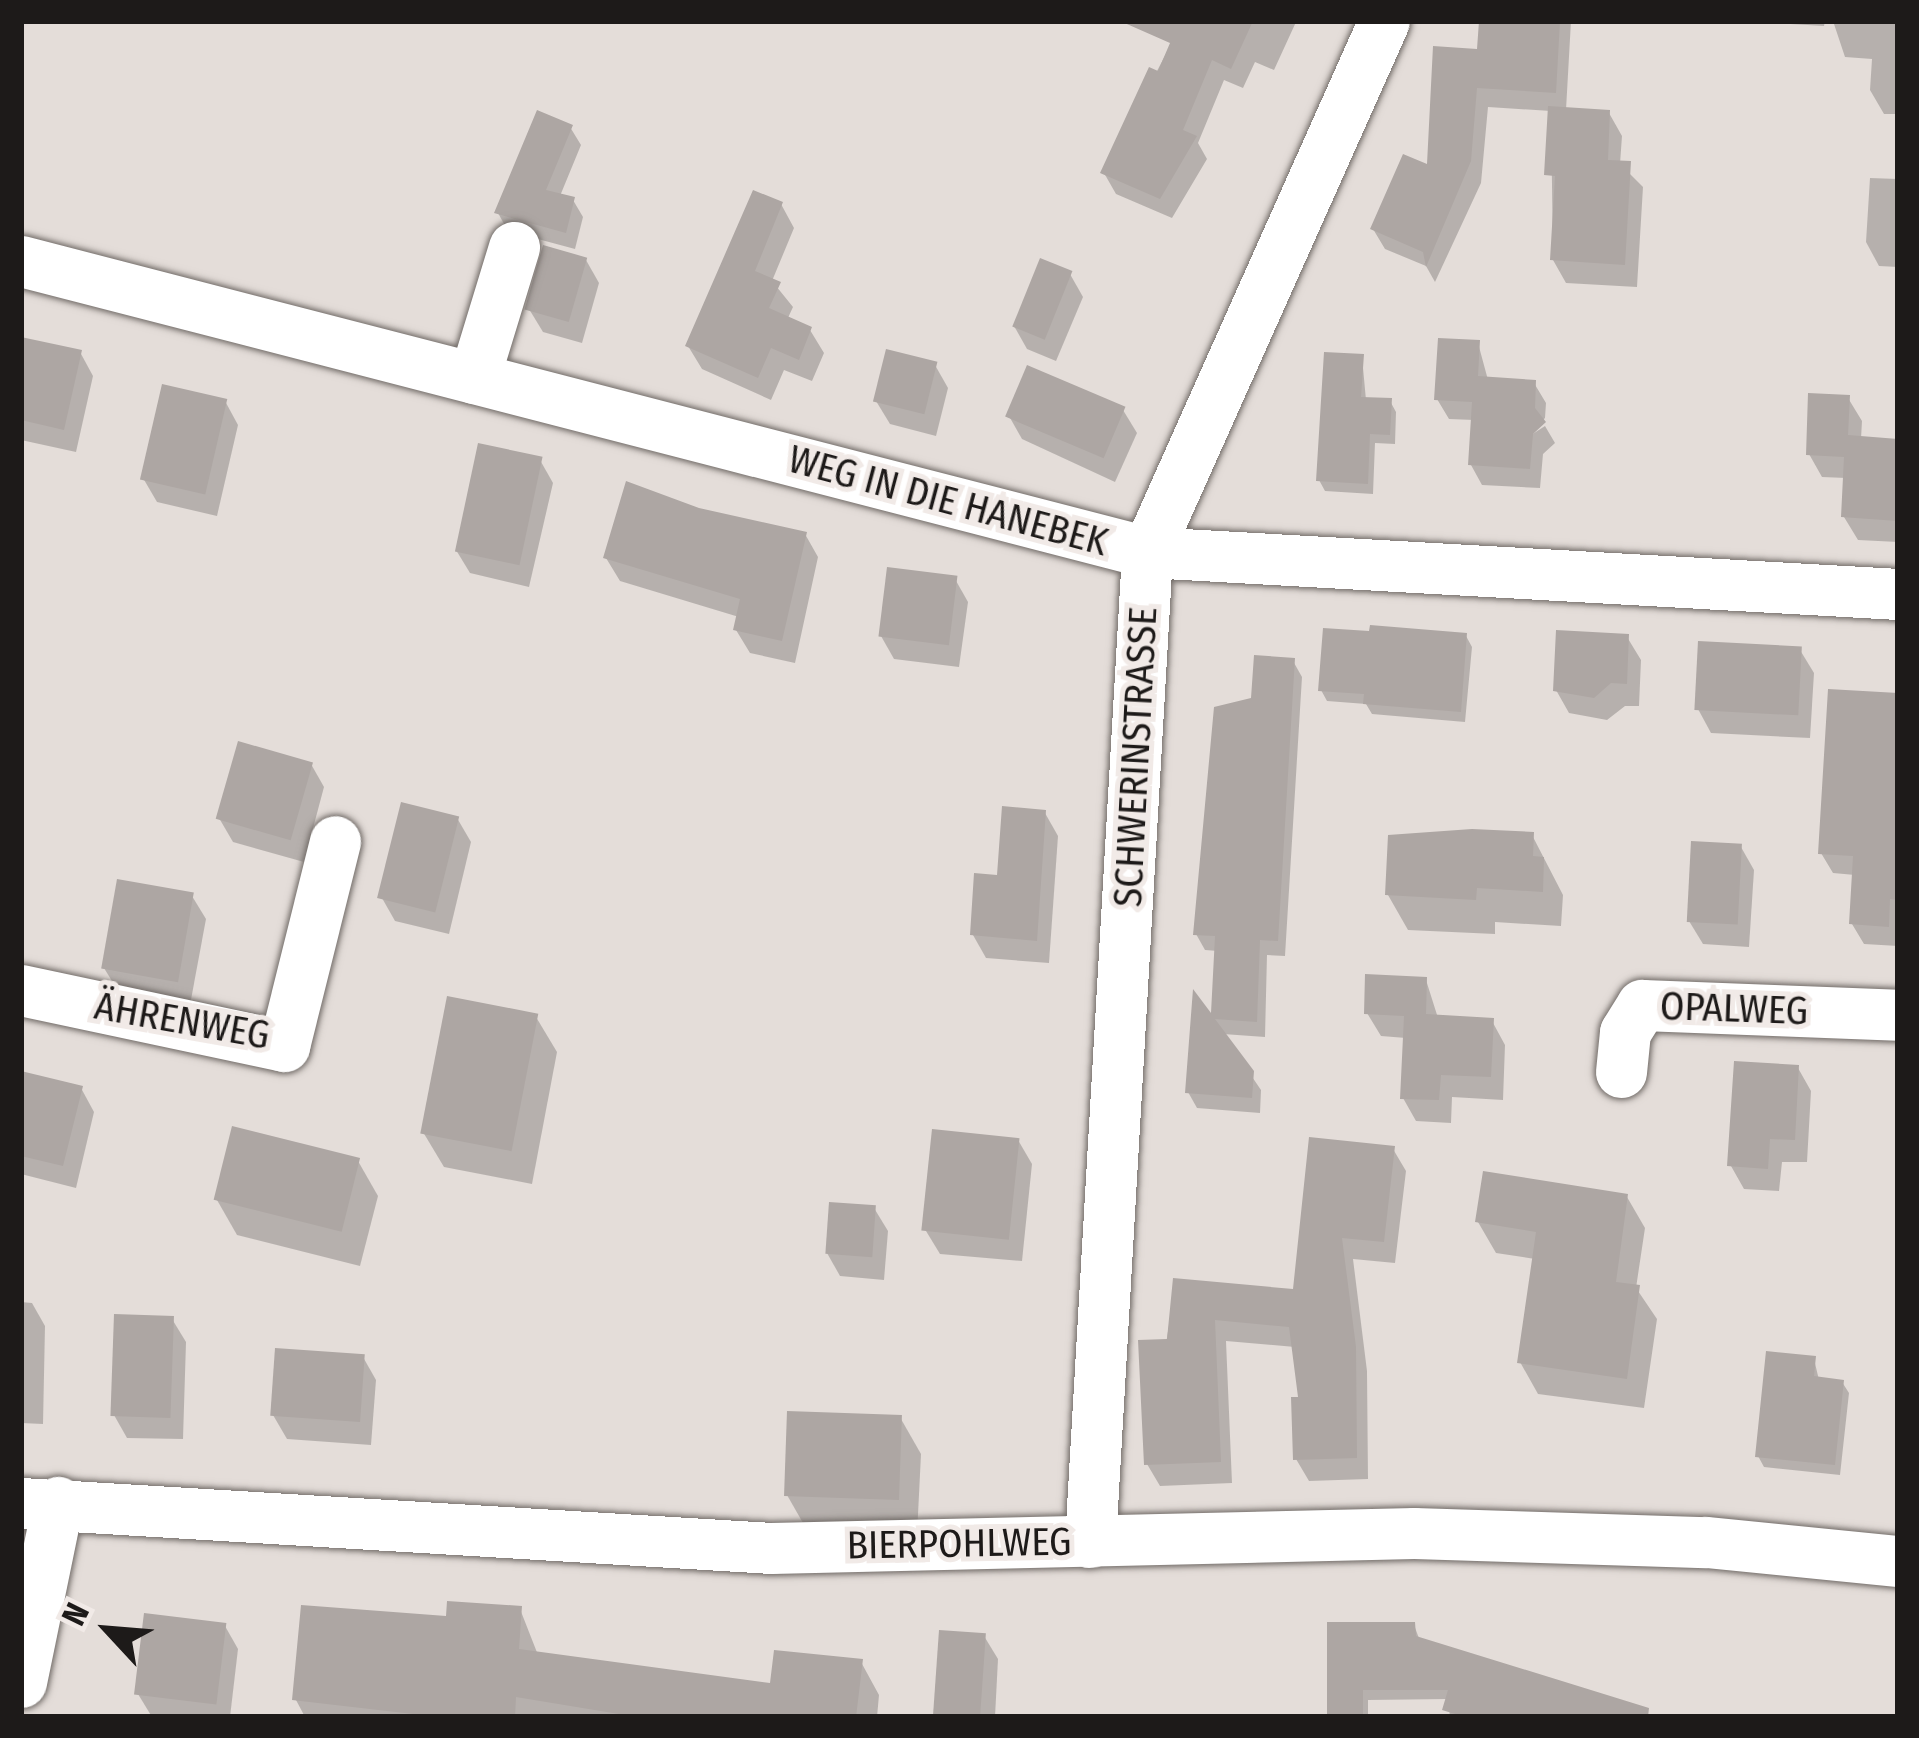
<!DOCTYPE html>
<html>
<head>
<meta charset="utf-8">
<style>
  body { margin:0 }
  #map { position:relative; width:1919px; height:1738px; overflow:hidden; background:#e4ddd9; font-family:"Fira Sans Condensed",sans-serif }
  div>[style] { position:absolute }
  .shadow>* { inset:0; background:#0003 }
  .building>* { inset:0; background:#ada6a3; transform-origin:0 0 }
  .roads { filter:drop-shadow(0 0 3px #716b67) drop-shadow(0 0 3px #716b67) }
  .minor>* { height:51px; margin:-25.5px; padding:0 25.5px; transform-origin:25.5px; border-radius:25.5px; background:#fff }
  span { translate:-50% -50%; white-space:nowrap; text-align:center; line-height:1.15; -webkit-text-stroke:10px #f1eae7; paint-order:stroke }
  .street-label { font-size:39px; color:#1d1a19 }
  .frame { position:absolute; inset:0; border:24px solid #1d1a19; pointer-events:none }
  .north { position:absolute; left:48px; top:1570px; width:120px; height:120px; -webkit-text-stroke:9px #f1eae7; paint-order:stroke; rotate:296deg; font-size:33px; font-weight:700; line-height:48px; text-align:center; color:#1d1a19 }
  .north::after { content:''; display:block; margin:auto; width:42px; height:54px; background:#1d1a19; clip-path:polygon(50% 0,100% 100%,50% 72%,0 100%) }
</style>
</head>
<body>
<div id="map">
  <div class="shadow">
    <i style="clip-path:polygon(1183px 21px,1296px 22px,1274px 70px,1255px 62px,1243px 88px,1224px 80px,1198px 143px,1207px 159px,1172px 218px,1116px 194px,1104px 173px)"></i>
    <i style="clip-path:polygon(1482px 21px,1571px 21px,1566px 110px,1609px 113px,1622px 136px,1620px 164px,1643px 187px,1637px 287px,1566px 283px,1553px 260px,1551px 111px,1488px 107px,1481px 183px,1435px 282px,1426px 266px,1385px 249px,1373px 229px,1430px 169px,1480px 52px)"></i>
    <i style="clip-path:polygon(1737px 21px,1825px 21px,1824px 26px)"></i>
    <i style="clip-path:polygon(1833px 21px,1898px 21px,1898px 114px,1884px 114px,1870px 90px,1872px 59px,1845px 57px)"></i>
    <i style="clip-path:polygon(570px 127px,581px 145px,560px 196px,573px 200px,583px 217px,575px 249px,508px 231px,498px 213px)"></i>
    <i style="clip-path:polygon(1870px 178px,1898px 179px,1898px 267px,1879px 266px,1866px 242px)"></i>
    <i style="clip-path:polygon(781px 204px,794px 228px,772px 281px,793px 307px,787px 320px,810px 330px,824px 353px,812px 381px,784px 370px,771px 400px,702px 369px,688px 346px)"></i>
    <i style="clip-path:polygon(586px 260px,599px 283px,582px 343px,543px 332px,529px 309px)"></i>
    <i style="clip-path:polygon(1070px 274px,1083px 297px,1056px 361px,1027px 349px,1014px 326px)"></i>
    <i style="clip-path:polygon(21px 340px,80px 352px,93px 376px,76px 452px,21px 440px)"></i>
    <i style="clip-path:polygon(1478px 343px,1488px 380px,1534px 383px,1546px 403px,1545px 418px,1520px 442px,1545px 426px,1555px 443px,1543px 454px,1540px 488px,1482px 485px,1471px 465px,1474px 420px,1449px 419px,1437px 399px)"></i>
    <i style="clip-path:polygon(1362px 357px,1366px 400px,1390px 401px,1396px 412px,1395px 444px,1375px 443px,1373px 494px,1325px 491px,1319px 480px)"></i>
    <i style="clip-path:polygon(935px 365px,948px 388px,936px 436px,890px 424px,876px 401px)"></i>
    <i style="clip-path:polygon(1848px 398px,1862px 421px,1861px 439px,1898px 441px,1898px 542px,1858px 540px,1844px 517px,1846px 478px,1822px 477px,1809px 454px)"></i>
    <i style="clip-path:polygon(225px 401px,238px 425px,217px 516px,157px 502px,143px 478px)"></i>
    <i style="clip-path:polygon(1123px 410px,1137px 433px,1115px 482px,1022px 439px,1009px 416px)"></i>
    <i style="clip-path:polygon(540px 460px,553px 483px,529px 587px,470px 573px,456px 550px)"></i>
    <i style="clip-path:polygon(699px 511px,805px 534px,818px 557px,795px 663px,750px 653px,736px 630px,739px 617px,620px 581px,606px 558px)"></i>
    <i style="clip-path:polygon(955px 579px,968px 602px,959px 667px,894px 659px,881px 636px)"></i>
    <i style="clip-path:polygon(1372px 635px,1466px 636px,1472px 647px,1465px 722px,1372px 714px,1366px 704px,1327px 701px,1321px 690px)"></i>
    <i style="clip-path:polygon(1627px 637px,1641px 660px,1639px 706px,1625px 706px,1607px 720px,1569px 713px,1556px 690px)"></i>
    <i style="clip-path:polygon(1800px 650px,1814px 673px,1810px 738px,1711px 733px,1698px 709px)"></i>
    <i style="clip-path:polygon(1293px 661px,1302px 677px,1285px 956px,1267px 955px,1265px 1037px,1223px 1034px,1261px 1090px,1260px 1113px,1197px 1108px,1188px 1092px,1213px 1021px,1218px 951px,1205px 950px,1196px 934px,1253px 701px)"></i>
    <i style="clip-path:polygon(1898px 696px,1898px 946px,1864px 944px,1852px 924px,1855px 875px,1833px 873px,1821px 853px)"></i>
    <i style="clip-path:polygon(311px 764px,324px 787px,304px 862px,233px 842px,219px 818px)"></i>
    <i style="clip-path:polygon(1045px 813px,1058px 836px,1049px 963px,986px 958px,973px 935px)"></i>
    <i style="clip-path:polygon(457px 818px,471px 842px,449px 934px,395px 921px,382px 898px)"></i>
    <i style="clip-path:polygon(1532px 835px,1563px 895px,1561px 926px,1495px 922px,1495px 934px,1408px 930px,1388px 895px)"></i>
    <i style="clip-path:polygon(1741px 847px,1754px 870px,1749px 947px,1703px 944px,1689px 921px)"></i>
    <i style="clip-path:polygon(192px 896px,206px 919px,190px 1005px,118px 991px,104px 968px)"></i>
    <i style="clip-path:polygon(1426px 980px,1438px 1018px,1492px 1021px,1505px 1045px,1503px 1100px,1452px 1097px,1451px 1123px,1416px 1121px,1403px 1098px,1406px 1038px,1381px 1036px,1367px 1013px)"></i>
    <i style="clip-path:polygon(536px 1017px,557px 1052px,532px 1184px,444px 1167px,423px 1132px)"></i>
    <i style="clip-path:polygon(1798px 1068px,1811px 1091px,1807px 1162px,1782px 1162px,1779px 1191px,1744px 1189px,1731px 1166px)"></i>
    <i style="clip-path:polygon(21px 1074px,81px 1088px,94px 1112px,76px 1188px,21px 1174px)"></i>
    <i style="clip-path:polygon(1018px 1140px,1032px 1164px,1022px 1261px,940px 1254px,926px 1231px)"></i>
    <i style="clip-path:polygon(1393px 1149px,1406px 1171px,1395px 1263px,1353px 1259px,1367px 1371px,1368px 1479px,1309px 1481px,1296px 1459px,1301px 1400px,1295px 1347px,1226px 1341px,1232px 1483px,1160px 1486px,1147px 1464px,1176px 1281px,1296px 1292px)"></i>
    <i style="clip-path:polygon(358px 1161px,378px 1196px,360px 1266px,237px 1235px,217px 1200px)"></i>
    <i style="clip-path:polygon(1627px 1197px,1645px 1228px,1636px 1288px,1657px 1319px,1644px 1408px,1538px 1394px,1520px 1362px,1535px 1259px,1496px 1253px,1478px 1222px)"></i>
    <i style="clip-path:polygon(874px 1208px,888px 1231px,884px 1280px,840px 1276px,827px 1253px)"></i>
    <i style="clip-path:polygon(21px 1302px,32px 1303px,45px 1326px,43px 1424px,21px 1423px)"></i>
    <i style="clip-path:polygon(172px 1319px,186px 1342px,183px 1439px,127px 1438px,114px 1415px)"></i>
    <i style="clip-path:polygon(363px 1357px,376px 1380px,371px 1445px,287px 1439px,273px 1415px)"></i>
    <i style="clip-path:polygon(1814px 1359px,1819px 1380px,1842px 1382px,1849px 1393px,1840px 1475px,1764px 1467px,1758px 1456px)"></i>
    <i style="clip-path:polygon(901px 1419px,921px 1454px,917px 1535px,807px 1530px,787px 1495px)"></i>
    <i style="clip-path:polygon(520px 1609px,538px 1655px,773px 1686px,861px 1662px,879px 1695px,877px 1717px,305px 1717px,296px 1700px,449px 1619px)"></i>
    <i style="clip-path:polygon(1414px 1625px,1420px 1641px,1611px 1717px,1450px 1717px,1448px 1699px,1368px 1700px,1368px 1717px,1330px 1717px)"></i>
    <i style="clip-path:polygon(225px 1626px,238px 1649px,230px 1717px,152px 1717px,138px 1694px)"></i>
    <i style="clip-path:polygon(984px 1636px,998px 1659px,995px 1717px,938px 1717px)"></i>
  </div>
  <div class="building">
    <i style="clip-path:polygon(1120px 21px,1253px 21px,1231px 69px,1212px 60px,1183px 130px,1197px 136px,1160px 199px,1100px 173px,1149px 67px,1158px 71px,1170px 43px)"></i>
    <i style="clip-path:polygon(1479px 21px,1560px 21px,1556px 93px,1477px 88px,1471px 161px,1426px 267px,1423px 252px,1370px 229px,1403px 154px,1427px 164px,1433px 46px,1477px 49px)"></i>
    <i style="clip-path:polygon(1548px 106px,1610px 110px,1608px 160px,1631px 161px,1625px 265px,1550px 260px,1555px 176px,1544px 175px)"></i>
    <i style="clip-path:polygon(537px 110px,573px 125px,546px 190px,575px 197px,566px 233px,494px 213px)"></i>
    <i style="clip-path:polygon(753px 190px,783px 202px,755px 271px,781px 282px,769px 308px,812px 327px,799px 360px,771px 348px,758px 378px,685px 346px)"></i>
    <i style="left:543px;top:245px;width:46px;height:67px;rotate:16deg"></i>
    <i style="left:1040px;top:258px;width:35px;height:74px;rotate:22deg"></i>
    <i style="clip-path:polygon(21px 337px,82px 350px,64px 430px,21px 420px)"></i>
    <i style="clip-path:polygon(1438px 338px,1480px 340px,1478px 376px,1536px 380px,1535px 408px,1546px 422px,1533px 434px,1530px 469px,1468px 465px,1472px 402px,1434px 400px)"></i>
    <i style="left:886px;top:349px;width:53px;height:54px;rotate:14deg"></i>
    <i style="clip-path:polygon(1324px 352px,1364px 354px,1361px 397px,1392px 398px,1390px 435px,1370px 434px,1368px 484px,1316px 481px)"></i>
    <i style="left:1027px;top:365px;width:107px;height:56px;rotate:23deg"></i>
    <i style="left:162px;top:384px;width:67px;height:98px;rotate:13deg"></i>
    <i style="clip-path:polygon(1808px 393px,1850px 395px,1848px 435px,1898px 439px,1898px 521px,1841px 517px,1844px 457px,1806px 455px)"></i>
    <i style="left:478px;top:443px;width:66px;height:111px;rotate:12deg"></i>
    <i style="clip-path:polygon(626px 481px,699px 508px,807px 532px,782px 641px,733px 630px,740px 599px,603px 558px)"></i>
    <i style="left:887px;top:567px;width:71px;height:70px;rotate:7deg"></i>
    <i style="clip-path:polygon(1370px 625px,1467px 633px,1461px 712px,1363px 704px,1364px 694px,1318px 691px,1323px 628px,1369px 631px)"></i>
    <i style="clip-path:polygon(1556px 630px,1629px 634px,1627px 684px,1611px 683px,1594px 698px,1553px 691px)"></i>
    <i style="left:1698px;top:641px;width:104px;height:69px;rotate:3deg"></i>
    <i style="clip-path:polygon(1254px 655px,1295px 658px,1278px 941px,1260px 940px,1257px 1022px,1215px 1019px,1254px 1071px,1252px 1098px,1185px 1093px,1193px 989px,1211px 1013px,1215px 936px,1193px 935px,1214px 707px,1251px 698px)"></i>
    <i style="clip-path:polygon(1828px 689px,1898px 693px,1898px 900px,1890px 899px,1889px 927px,1849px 924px,1853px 856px,1818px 854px)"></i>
    <i style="left:238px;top:741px;width:78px;height:81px;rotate:16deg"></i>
    <i style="left:401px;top:802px;width:60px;height:99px;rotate:14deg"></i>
    <i style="clip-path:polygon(1002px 806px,1046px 810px,1037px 941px,970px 935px,974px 873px,997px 875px)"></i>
    <i style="clip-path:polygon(1472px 829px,1534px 832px,1533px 856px,1544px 857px,1543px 892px,1477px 888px,1476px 900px,1385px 895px,1388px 835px)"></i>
    <i style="left:1691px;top:841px;width:51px;height:81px;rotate:3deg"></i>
    <i style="left:117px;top:879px;width:78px;height:91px;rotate:10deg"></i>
    <i style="clip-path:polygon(1365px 974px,1427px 977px,1426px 1014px,1494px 1018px,1491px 1077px,1441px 1075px,1439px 1100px,1400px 1099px,1404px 1016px,1364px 1014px)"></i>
    <i style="left:447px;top:996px;width:93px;height:140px;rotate:11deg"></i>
    <i style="clip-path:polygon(1734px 1061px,1799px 1065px,1795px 1140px,1770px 1139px,1768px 1169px,1727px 1166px)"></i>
    <i style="clip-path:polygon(21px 1071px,83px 1086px,63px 1166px,21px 1156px)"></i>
    <i style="left:232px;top:1126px;width:132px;height:76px;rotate:14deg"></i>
    <i style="left:932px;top:1129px;width:88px;height:102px;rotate:6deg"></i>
    <i style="clip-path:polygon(1309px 1137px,1395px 1146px,1384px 1242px,1342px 1238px,1356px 1347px,1357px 1458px,1293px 1460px,1291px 1397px,1298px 1397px,1289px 1327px,1215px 1320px,1221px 1462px,1144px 1465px,1138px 1340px,1167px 1339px,1173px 1278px,1293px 1289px)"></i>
    <i style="clip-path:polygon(1483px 1171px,1628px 1194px,1616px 1282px,1640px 1285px,1627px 1379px,1517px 1363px,1536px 1232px,1475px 1222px)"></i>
    <i style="left:829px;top:1202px;width:47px;height:52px;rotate:4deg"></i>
    <i style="left:114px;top:1314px;width:60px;height:102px;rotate:2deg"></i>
    <i style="left:275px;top:1348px;width:90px;height:68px;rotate:4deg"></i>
    <i style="clip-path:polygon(1766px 1351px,1816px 1356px,1814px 1376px,1844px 1380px,1835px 1465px,1755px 1457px)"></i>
    <i style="left:787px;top:1411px;width:115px;height:85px;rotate:2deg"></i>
    <i style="clip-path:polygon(447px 1601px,522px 1606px,519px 1649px,770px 1683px,774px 1650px,863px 1659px,856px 1717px,637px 1717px,516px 1697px,515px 1717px,439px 1717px,292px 1700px,301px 1605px,446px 1616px)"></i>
    <i style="left:144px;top:1613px;width:83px;height:82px;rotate:7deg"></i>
    <i style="clip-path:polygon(1327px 1622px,1415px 1622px,1416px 1636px,1649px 1708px,1648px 1717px,1465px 1717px,1442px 1710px,1448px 1690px,1363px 1690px,1363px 1717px,1327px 1717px)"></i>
    <i style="left:939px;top:1630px;width:47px;height:87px;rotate:4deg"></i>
  </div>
  <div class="roads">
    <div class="minor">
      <i style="left:21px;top:261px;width:1163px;rotate:14.49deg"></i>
      <i style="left:1147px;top:552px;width:752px;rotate:3.2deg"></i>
      <i style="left:474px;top:378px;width:137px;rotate:-73deg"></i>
      <i style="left:21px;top:990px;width:269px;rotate:12deg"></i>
      <i style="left:284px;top:1046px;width:211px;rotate:-76deg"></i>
      <i style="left:1621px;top:1072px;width:40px;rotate:-84.3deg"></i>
      <i style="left:1625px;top:1032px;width:32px;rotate:-58deg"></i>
      <i style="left:1642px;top:1005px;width:256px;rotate:2.2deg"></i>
      <i style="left:21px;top:1503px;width:751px;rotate:3.43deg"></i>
      <i style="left:771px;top:1548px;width:643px;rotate:-1.34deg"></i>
      <i style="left:1414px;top:1533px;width:292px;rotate:1.8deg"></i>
      <i style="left:1706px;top:1542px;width:193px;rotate:5.7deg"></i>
      <i style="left:1090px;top:1542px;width:992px;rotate:-86.7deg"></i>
      <i style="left:1147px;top:552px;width:581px;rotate:-65.95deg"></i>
      <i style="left:21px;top:1682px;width:184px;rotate:-78.4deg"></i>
    </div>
  </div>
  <div class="street-label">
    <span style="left:948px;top:501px;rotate:15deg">WEG IN DIE HANEBEK</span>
    <span style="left:1136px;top:757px;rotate:-87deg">SCHWERINSTRASSE</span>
    <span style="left:1734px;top:1009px;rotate:2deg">OPALWEG</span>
    <span style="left:182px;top:1021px;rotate:10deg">ÄHRENWEG</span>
    <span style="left:959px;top:1544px;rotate:-1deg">BIERPOHLWEG</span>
  </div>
  <div class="frame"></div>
  <div class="north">N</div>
</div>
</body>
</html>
